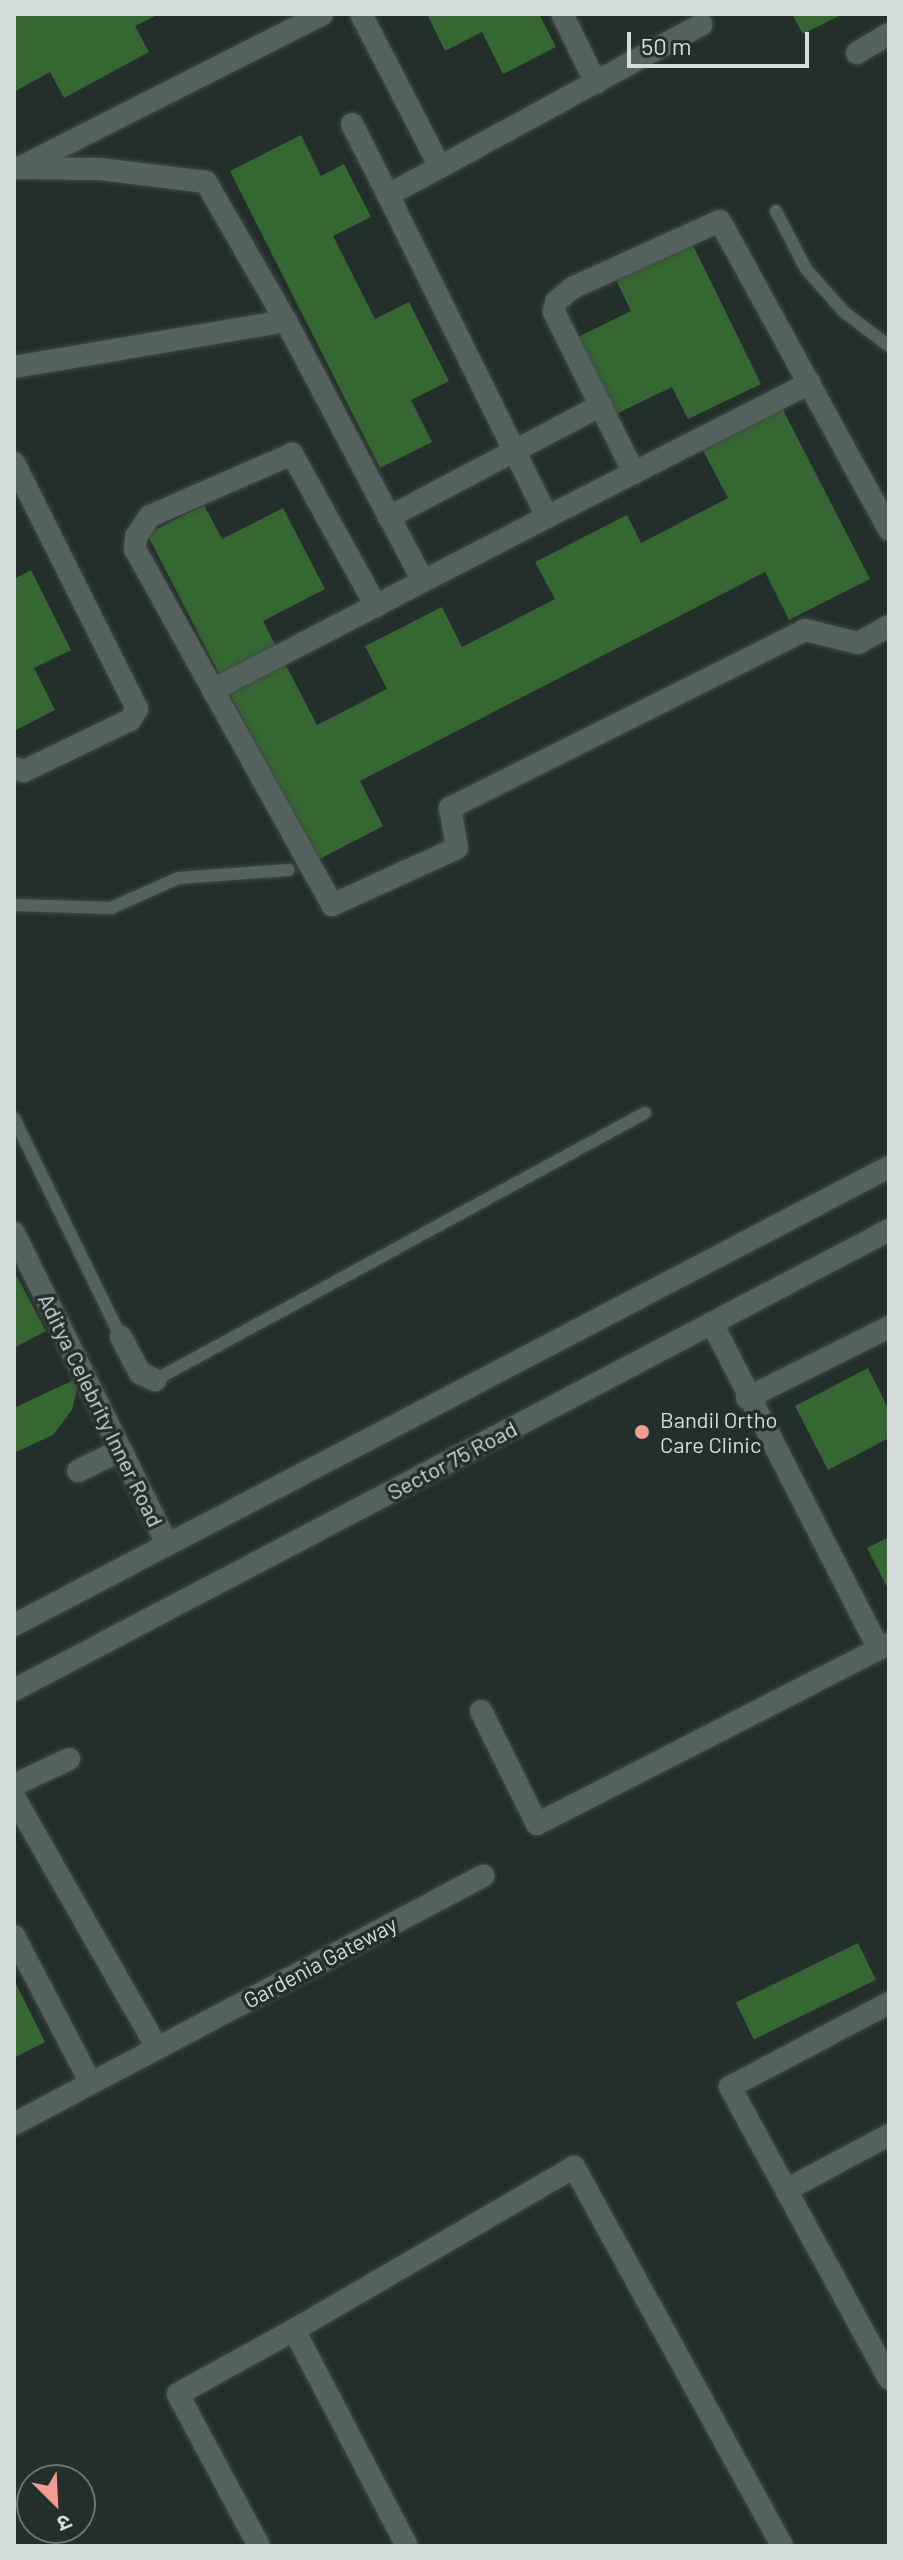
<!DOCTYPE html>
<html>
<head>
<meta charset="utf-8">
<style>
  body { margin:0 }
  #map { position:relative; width:903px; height:2560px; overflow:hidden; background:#222f2a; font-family:Barlow,"Noto Sans Devanagari",sans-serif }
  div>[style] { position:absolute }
  .building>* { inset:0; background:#366631; transform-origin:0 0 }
  .roads { filter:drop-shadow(0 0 2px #3f4a46) drop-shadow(0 0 2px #3f4a46) }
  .service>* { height:12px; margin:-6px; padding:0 6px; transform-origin:6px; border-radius:6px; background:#55635e }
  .minor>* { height:22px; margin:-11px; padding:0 11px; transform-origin:11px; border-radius:11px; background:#55635e }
  .tertiary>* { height:22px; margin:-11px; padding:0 11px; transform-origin:11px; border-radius:11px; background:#55635e }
  .dots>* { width:22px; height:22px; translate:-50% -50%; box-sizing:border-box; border:4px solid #222f2a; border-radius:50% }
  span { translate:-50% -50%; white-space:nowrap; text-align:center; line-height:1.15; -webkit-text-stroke:7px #222f2a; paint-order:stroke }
  .street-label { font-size:22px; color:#d5ddda }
  .poi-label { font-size:22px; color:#d5ddda }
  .left { translate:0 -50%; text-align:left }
  .frame { position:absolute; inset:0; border:16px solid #d5ddda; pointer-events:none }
  .north { position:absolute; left:16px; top:2464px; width:80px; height:80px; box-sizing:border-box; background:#222f2a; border:2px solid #6a7570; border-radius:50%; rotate:156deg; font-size:22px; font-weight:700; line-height:32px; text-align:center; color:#d5ddda }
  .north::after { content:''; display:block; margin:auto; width:28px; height:36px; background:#f59c92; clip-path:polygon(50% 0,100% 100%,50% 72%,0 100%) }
  .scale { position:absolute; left:627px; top:32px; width:182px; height:36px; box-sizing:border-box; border:4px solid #d5ddda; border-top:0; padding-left:10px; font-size:24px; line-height:28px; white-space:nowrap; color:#d5ddda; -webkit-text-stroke:6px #222f2a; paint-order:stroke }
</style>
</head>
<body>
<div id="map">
  <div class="building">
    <i style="clip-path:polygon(14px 14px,159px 14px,135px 26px,149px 52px,64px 98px,50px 72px,14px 92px)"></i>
    <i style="clip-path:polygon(427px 14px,539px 14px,556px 47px,503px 74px,482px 32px,445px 51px)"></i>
    <i style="clip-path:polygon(792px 14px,843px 14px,803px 34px)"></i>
    <i style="clip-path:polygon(301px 135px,321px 176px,344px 164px,371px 217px,333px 236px,375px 319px,409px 302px,449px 381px,411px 400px,432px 442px,380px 468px,230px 171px)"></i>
    <i style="clip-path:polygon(688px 235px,761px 384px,688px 419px,672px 387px,610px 417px,572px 340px,631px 311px,612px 272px)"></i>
    <i style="clip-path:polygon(779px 402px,870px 579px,789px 620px,765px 572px,360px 781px,383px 826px,316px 861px,147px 534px,204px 505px,222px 539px,283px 508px,325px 589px,263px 621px,317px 725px,387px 689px,365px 646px,442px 607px,462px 647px,555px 599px,535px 562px,627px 515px,641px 543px,728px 498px,699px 443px)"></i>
    <i style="clip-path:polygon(31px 570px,71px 650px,34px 668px,55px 710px,14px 731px,14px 579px)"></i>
    <i style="clip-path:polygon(14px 1271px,46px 1331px,14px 1348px)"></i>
    <i style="clip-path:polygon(868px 1368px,889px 1410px,889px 1438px,828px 1470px,795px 1406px)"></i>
    <i style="clip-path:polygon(80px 1377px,72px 1410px,53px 1435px,14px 1453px,14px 1408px)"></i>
    <i style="clip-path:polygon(889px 1537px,889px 1591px,867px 1548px)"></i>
    <i style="left:858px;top:1943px;width:41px;height:136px;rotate:64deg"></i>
    <i style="clip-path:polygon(14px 1980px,45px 2042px,14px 2058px)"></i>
  </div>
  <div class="roads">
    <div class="service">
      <i style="left:776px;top:211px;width:65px;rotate:62.7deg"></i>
      <i style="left:806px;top:269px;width:57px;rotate:48.5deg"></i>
      <i style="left:844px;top:312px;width:56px;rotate:37.1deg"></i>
      <i style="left:14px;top:905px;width:97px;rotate:1.8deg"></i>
      <i style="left:111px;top:908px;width:73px;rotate:-24.1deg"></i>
      <i style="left:178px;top:878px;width:111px;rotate:-4.1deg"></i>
      <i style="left:14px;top:1118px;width:244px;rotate:64deg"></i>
      <i style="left:155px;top:1380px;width:558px;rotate:-28.59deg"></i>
    </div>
    <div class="minor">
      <i style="left:361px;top:14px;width:172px;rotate:62.7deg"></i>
      <i style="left:440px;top:167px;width:298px;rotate:-28.6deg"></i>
      <i style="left:562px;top:14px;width:77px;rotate:63.8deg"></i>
      <i style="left:857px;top:53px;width:37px;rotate:-31deg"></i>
      <i style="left:352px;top:124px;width:80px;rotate:63.1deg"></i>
      <i style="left:25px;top:165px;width:333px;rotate:-26.9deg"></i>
      <i style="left:440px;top:167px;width:59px;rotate:151.7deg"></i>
      <i style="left:388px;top:195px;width:359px;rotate:63.7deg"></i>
      <i style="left:547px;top:517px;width:295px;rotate:-27deg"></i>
      <i style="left:14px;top:168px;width:86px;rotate:0.7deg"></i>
      <i style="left:100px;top:169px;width:107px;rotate:7deg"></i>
      <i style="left:206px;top:182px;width:160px;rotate:60.1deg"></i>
      <i style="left:286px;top:321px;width:276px;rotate:170.4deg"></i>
      <i style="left:286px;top:321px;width:294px;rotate:62.2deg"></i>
      <i style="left:14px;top:463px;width:275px;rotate:63.4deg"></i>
      <i style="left:137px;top:709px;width:13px;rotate:122deg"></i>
      <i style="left:130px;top:720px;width:118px;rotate:154.3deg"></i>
      <i style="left:24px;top:771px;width:10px;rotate:-163deg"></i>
      <i style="left:634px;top:473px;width:180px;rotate:-116.4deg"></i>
      <i style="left:554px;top:312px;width:10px;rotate:-79deg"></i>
      <i style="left:556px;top:302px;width:21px;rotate:-41deg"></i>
      <i style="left:572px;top:288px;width:162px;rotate:-24.4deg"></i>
      <i style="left:720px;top:221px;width:352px;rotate:61.3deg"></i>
      <i style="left:389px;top:517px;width:240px;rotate:-27.8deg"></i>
      <i style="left:376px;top:606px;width:174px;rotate:-118.9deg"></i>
      <i style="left:292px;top:454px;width:155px;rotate:156.4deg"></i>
      <i style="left:150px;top:516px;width:25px;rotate:124deg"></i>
      <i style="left:136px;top:537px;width:12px;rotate:95deg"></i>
      <i style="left:135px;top:549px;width:407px;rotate:61deg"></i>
      <i style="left:332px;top:905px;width:137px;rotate:-24.5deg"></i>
      <i style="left:457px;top:848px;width:41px;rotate:-99.9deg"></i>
      <i style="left:450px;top:808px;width:397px;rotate:-26.6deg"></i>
      <i style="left:805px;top:630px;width:55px;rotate:13.8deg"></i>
      <i style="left:858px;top:643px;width:35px;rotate:-29deg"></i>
      <i style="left:213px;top:690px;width:376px;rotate:-27.4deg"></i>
      <i style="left:14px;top:1233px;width:347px;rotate:63.8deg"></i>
      <i style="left:712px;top:1323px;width:366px;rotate:62.9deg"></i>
      <i style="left:879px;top:1649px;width:11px;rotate:-27deg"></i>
      <i style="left:121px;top:1337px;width:41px;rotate:62.2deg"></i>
      <i style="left:140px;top:1373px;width:17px;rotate:25deg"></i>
      <i style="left:747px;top:1398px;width:159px;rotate:-26.6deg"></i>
      <i style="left:78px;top:1471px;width:48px;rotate:-26deg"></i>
      <i style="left:481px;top:1711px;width:126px;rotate:63.6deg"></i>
      <i style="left:537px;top:1824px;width:384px;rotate:-27.1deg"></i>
      <i style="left:14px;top:1785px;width:61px;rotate:-25.3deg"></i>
      <i style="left:14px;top:1797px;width:289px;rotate:60.3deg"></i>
      <i style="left:14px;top:1936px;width:166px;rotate:62.4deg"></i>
      <i style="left:889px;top:2003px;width:180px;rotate:152.2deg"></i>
      <i style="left:730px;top:2087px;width:332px;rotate:61.4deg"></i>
      <i style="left:14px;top:2124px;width:531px;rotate:-27.87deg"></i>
      <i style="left:786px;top:2190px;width:117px;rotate:-28.1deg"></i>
      <i style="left:259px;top:2546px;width:172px;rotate:-118.1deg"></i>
      <i style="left:178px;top:2394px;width:132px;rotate:-28.9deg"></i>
      <i style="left:407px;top:2546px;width:244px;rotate:-117.6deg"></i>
      <i style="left:294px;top:2330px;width:324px;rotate:-30.2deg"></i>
      <i style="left:574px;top:2167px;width:432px;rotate:61.2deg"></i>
    </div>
    <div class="tertiary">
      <i style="left:14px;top:1625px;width:988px;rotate:-27.63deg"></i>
      <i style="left:14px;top:1690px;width:989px;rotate:-27.73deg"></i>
    </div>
  </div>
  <div class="dots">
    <i style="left:642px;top:1432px;background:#f59c92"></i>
  </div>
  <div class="street-label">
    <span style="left:101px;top:1410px;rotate:64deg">Aditya Celebrity Inner Road</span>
    <span style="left:452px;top:1460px;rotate:-28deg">Sector 75 Road</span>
    <span style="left:320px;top:1962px;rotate:-28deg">Gardenia Gateway</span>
  </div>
  <div class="poi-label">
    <span class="left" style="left:660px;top:1432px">Bandil Ortho<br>Care Clinic</span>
  </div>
  <div class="frame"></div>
  <div class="north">उ</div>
  <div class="scale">50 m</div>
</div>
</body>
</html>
